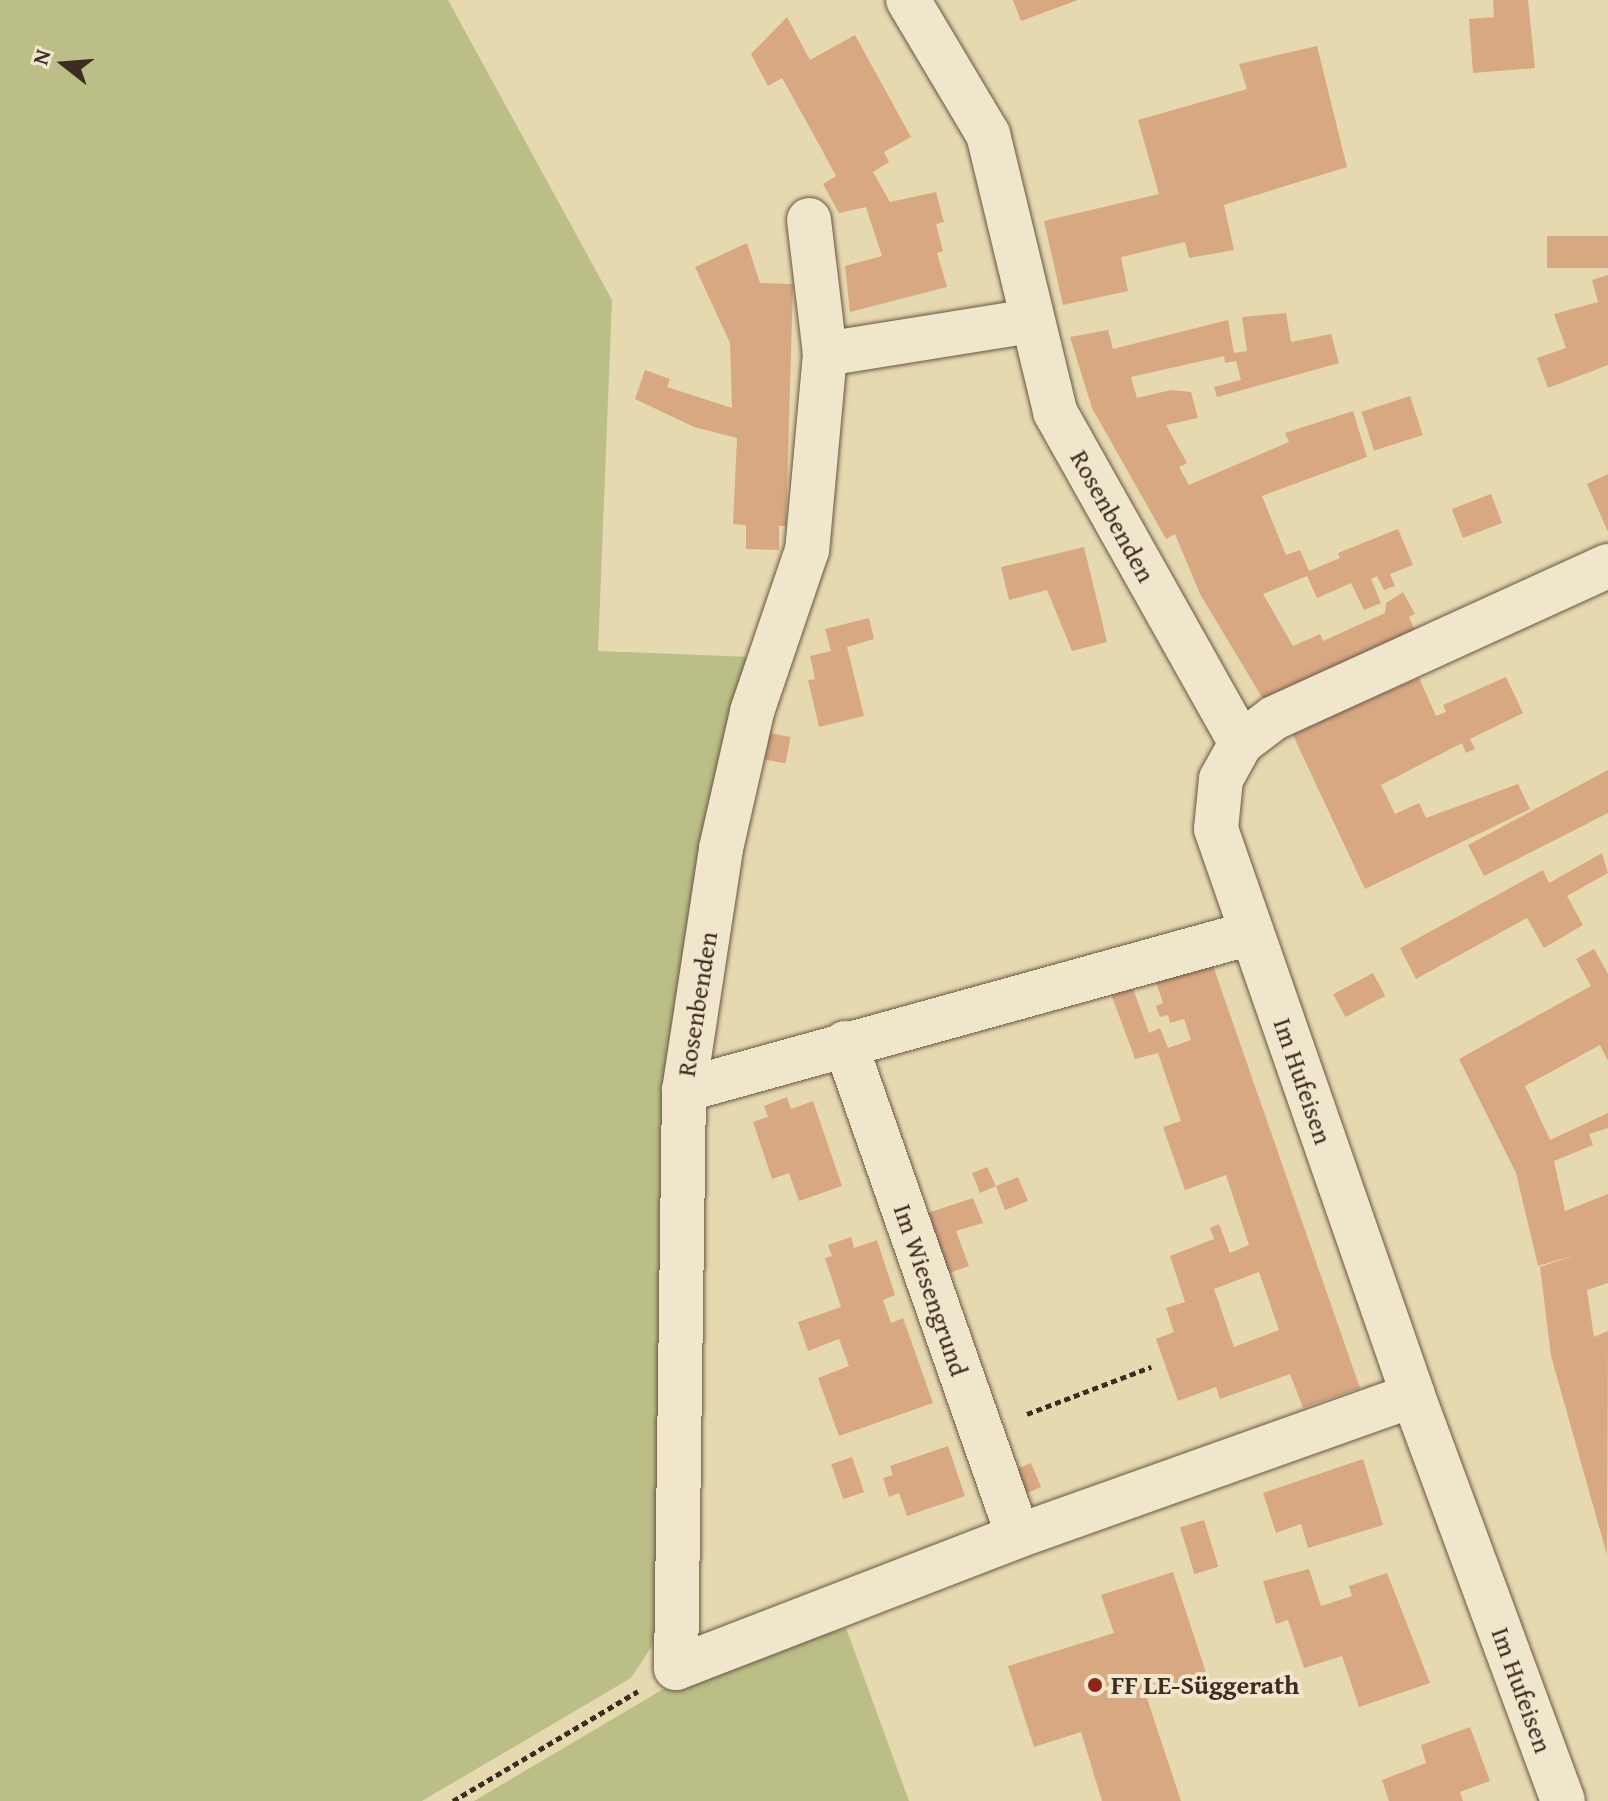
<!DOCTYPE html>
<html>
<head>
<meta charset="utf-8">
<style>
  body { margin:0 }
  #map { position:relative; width:1608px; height:1801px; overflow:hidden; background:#e7d9af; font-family:"Gentium Book Plus",serif }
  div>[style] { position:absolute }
  .green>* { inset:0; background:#bbbe87 }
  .building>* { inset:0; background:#d8a883; transform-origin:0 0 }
  .path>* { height:5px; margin-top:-2.5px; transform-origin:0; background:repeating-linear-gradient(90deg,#3e2b22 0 6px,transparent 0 10px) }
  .roads { filter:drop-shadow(0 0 2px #685645) drop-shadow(0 0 2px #685645) }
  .minor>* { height:44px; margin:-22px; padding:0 22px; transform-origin:22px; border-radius:22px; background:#efe6cb }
  .dots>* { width:22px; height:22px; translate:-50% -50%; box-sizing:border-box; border:4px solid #efe6cb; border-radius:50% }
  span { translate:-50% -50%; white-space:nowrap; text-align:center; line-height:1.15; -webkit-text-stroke:8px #efe6cb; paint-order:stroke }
  .street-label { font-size:26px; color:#3e2b22 }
  .poi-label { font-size:26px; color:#3e2b22; font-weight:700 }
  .left { translate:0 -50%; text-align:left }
  .north { position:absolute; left:24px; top:24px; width:80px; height:80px; -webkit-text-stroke:6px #efe6cb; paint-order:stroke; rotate:287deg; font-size:22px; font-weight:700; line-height:32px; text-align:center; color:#3e2b22 }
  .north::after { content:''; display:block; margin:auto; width:28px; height:36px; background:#3e2b22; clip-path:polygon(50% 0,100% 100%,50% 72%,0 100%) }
</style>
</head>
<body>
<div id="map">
  <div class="green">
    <i style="clip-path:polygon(0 0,448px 0,612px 300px,598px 651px,752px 657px,711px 825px,659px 1635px,631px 1678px,422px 1801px,0 1801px)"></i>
    <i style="clip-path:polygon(846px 1628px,909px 1801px,474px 1801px,677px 1681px)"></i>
  </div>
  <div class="building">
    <i style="clip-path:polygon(1013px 0,1078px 0,1021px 21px)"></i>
    <i style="clip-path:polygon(1493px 0,1528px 0,1535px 68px,1473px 73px,1469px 19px,1494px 17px)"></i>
    <i style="clip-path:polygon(787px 17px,810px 60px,855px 35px,911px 137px,884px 152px,889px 162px,873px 172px,890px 202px,936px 192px,944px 222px,936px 224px,943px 251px,937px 253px,947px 287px,850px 312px,845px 266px,882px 256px,866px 207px,839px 213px,823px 184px,836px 176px,815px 137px,782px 78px,768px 86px,751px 54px)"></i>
    <i style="clip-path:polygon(1317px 46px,1347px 167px,1224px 205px,1234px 250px,1189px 258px,1185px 242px,1121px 257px,1128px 291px,1063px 305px,1044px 221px,1159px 194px,1138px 120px,1247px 89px,1239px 64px)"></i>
    <i style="left:1608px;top:236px;width:32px;height:61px;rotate:90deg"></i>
    <i style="clip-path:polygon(747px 243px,760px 283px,793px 284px,786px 526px,779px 526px,779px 550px,746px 549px,746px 525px,733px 524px,737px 438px,694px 427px,635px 399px,645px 370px,670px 379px,667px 387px,732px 408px,730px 343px,695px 267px)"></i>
    <i style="clip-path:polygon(1608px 275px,1608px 365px,1548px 388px,1537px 358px,1566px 348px,1554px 314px,1598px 302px,1592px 280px)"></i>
    <i style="clip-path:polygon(1286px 313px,1291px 342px,1331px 334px,1339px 363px,1217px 397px,1214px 387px,1241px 380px,1236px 361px,1225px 363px,1224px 356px,1131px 377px,1137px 398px,1171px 390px,1191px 392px,1198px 418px,1166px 425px,1187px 463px,1179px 467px,1189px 485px,1289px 442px,1285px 433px,1353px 411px,1367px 457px,1262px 496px,1286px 555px,1300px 550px,1309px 571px,1340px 558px,1338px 553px,1398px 529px,1413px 565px,1390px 574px,1395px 586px,1384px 590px,1377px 576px,1371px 579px,1381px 603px,1364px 610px,1351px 583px,1317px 598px,1307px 576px,1263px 594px,1293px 646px,1320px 634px,1323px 641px,1385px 613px,1386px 603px,1403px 592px,1415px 614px,1409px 617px,1415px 631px,1263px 699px,1200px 594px,1175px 534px,1166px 539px,1092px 408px,1070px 337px,1108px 330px,1113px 349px,1228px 320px,1234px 353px,1247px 351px,1242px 317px)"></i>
    <i style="left:1410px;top:396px;width:41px;height:51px;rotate:72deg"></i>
    <i style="clip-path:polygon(1608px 474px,1608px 532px,1587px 484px)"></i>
    <i style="left:1491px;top:494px;width:31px;height:42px;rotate:69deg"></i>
    <i style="clip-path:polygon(1084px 547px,1107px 642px,1072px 651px,1047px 590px,1009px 600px,1001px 567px)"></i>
    <i style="clip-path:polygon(869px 618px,874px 639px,847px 647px,864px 716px,819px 727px,808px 680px,815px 679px,810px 656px,831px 651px,825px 629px)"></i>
    <i style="clip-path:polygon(1506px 677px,1523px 713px,1470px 739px,1475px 749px,1466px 753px,1462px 743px,1381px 785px,1395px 814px,1419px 803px,1426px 818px,1518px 784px,1530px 809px,1365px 889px,1292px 733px,1419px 678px,1436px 716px,1446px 712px,1443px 705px)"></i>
    <i style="left:770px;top:733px;width:21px;height:27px;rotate:11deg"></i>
    <i style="clip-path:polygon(1608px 770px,1608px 813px,1484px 876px,1468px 845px)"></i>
    <i style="clip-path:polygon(1602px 853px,1608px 873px,1567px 896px,1583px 925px,1544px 948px,1527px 918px,1416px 979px,1400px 948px,1543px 870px,1549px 883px)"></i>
    <i style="clip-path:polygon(1594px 949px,1608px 974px,1608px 1061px,1600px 1045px,1525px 1086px,1550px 1140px,1608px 1113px,1608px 1128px,1589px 1134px,1593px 1145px,1554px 1161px,1565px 1211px,1608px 1194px,1608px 1283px,1587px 1290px,1594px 1337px,1608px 1331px,1607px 1555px,1551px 1356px,1540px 1267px,1578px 1254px,1538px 1266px,1516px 1173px,1459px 1059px,1591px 986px,1576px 959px)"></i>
    <i style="clip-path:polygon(evenodd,1210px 957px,1360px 1388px,1303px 1408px,1290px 1374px,1220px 1399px,1216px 1387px,1178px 1401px,1156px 1339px,1174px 1332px,1166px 1308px,1185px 1302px,1170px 1256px,1214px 1239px,1210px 1228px,1219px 1224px,1230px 1253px,1249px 1245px,1226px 1175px,1185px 1190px,1163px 1127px,1181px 1121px,1158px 1053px,1135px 1059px,1110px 991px,1131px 983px,1149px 1033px,1160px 1028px,1168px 1048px,1191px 1040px,1184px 1019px,1170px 1023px,1168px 1015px,1160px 1017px,1156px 1006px,1163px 1003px,1154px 976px,1210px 957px,1259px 1272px,1279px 1330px,1234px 1347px,1214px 1289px,1259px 1272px)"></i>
    <i style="left:1373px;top:973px;width:26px;height:45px;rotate:62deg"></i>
    <i style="clip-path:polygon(787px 1097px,791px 1109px,813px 1101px,842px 1186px,799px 1201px,789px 1173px,772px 1179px,753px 1122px,768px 1117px,764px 1106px)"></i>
    <i style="clip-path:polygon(987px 1167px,996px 1186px,1018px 1177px,1028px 1201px,1005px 1210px,996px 1186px,980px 1193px,972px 1173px)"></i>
    <i style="clip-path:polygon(973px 1198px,983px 1223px,956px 1231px,969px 1266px,941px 1276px,919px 1216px)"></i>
    <i style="clip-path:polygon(851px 1237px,854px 1248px,877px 1240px,895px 1295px,883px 1300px,891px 1323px,903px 1318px,933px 1403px,839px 1436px,818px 1378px,849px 1366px,839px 1339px,808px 1351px,798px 1322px,841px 1307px,825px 1258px,832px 1256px,828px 1245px)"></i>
    <i style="clip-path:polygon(948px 1446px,965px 1496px,907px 1516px,899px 1493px,889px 1497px,883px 1478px,893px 1475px,890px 1466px)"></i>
    <i style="left:852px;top:1457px;width:37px;height:22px;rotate:71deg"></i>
    <i style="clip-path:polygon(1363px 1459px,1383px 1525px,1308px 1548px,1301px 1524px,1276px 1533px,1263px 1493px)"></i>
    <i style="left:1031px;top:1463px;width:26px;height:20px;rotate:67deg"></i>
    <i style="left:1204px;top:1520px;width:49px;height:25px;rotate:73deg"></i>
    <i style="clip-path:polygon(1309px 1569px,1321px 1606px,1352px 1596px,1349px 1586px,1387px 1573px,1430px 1683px,1359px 1707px,1342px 1656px,1304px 1668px,1288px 1620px,1276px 1624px,1263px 1581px)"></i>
    <i style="clip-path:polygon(1173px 1572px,1207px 1676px,1146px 1695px,1181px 1801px,1102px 1801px,1081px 1732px,1034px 1747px,1008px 1666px,1114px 1633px,1101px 1595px)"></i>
    <i style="clip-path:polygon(1470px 1727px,1490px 1781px,1460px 1792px,1463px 1801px,1389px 1801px,1382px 1780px,1426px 1763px,1421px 1745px)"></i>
  </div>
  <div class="path">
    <i style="left:1027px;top:1414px;width:133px;rotate:-20.8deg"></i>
    <i style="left:453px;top:1801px;width:215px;rotate:-30.7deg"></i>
  </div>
  <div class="roads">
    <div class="minor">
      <i style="left:908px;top:0;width:156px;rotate:59.2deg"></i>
      <i style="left:988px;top:134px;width:286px;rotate:76.4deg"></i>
      <i style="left:1055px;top:412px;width:380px;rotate:60.7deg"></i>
      <i style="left:809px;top:220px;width:135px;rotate:83.2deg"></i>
      <i style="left:825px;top:354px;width:197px;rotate:95.2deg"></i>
      <i style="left:807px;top:550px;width:171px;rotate:108.8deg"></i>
      <i style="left:752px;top:712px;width:140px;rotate:102.8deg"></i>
      <i style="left:721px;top:849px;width:244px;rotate:98.7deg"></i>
      <i style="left:684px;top:1090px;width:578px;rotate:90.79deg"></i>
      <i style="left:676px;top:1668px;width:367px;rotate:-21.1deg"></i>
      <i style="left:1018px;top:1536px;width:419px;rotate:-19.6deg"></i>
      <i style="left:825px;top:354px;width:210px;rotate:-9.1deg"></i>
      <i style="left:845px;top:1043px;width:522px;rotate:70.66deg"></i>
      <i style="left:684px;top:1090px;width:588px;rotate:-15.48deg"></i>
      <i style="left:1563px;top:1801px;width:433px;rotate:-110.3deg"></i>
      <i style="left:1413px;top:1395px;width:599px;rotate:-109.19deg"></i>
      <i style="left:1216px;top:829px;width:50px;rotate:-84.3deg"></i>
      <i style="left:1221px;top:779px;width:41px;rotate:-60.9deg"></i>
      <i style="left:1241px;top:743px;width:41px;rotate:-37.1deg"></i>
      <i style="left:1274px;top:718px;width:367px;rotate:-24.5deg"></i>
    </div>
  </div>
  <div class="dots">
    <i style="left:1095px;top:1685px;background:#8f2418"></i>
  </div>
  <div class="street-label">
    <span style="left:1113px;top:516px;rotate:61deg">Rosenbenden</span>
    <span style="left:697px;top:1004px;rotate:-81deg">Rosenbenden</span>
    <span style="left:1303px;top:1081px;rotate:71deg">Im Hufeisen</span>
    <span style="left:931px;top:1290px;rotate:71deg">Im Wiesengrund</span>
    <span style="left:1522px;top:1690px;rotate:70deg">Im Hufeisen</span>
  </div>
  <div class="poi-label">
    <span class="left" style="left:1111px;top:1685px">FF LE-Süggerath</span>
  </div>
  <div class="north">N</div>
</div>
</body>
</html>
